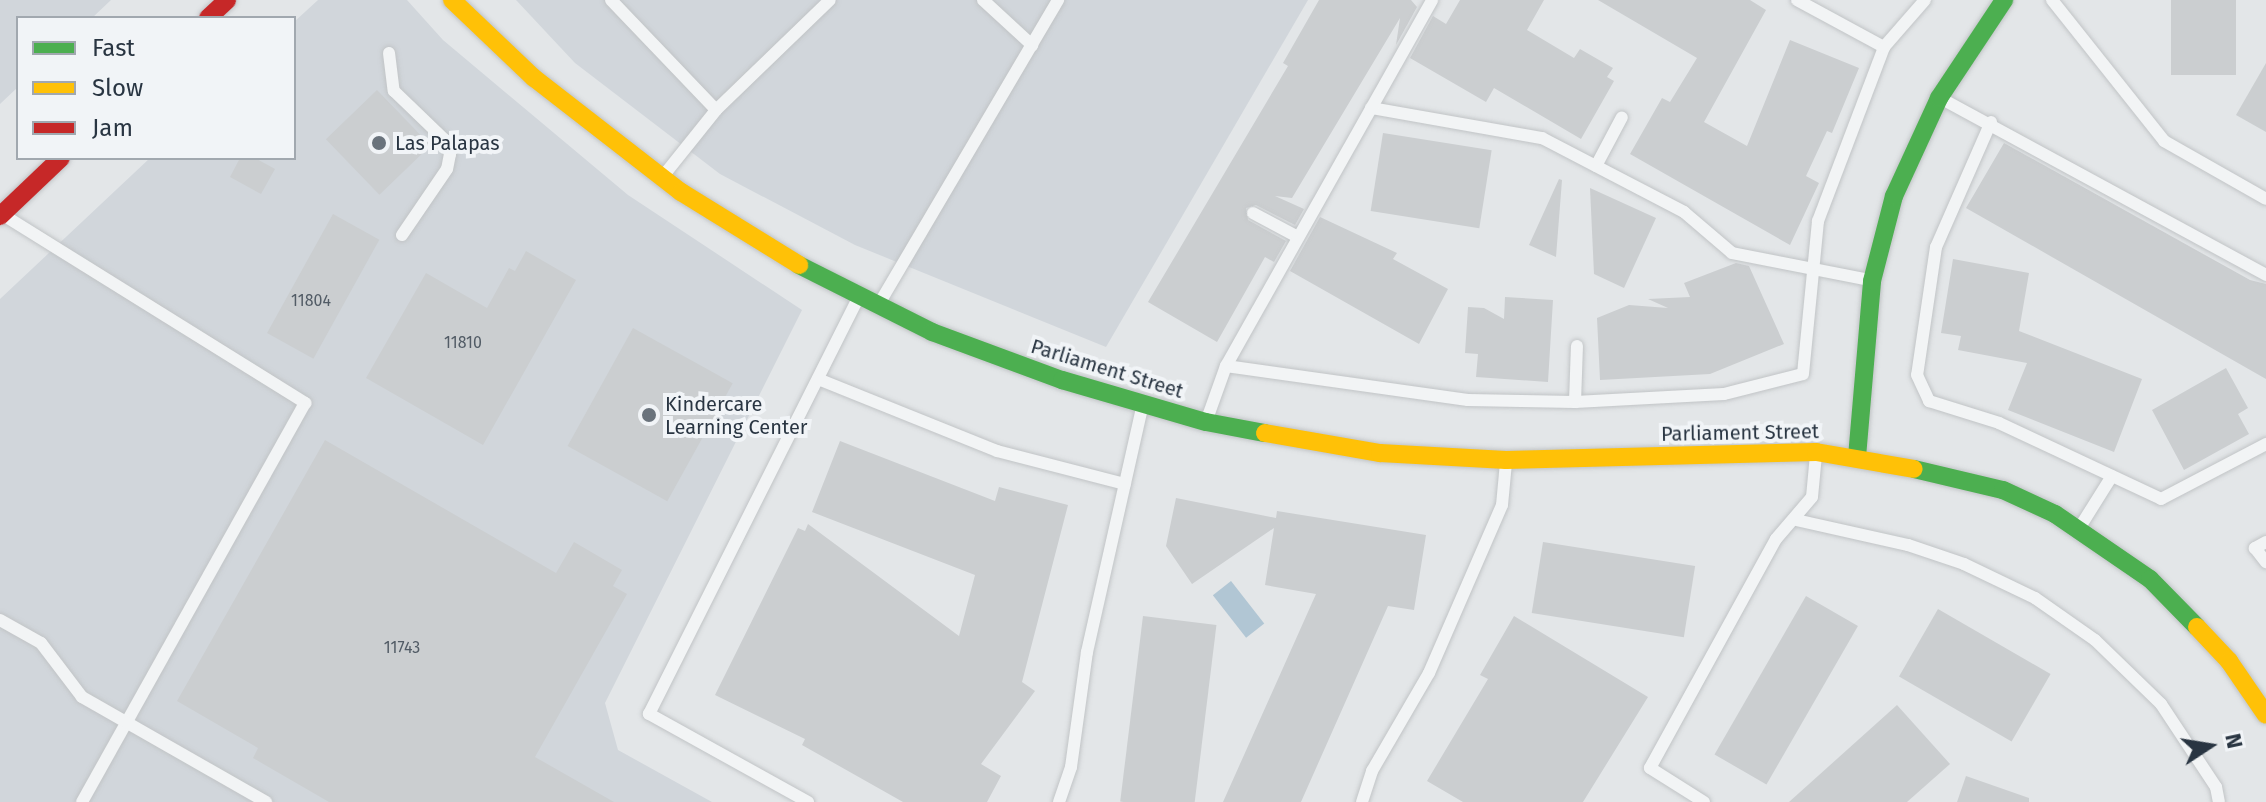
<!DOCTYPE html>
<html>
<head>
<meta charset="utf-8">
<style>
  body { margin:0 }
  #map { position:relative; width:2266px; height:802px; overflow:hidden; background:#e3e6e8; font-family:"Fira Sans",sans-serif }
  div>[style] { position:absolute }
  .built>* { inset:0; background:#d1d6db }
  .water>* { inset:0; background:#b1c6d4; transform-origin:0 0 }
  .building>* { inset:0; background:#cbced0; transform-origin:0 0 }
  .roads { filter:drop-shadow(0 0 2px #c1c4c6) drop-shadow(0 0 2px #c1c4c6) }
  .lane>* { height:12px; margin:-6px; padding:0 6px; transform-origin:6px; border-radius:6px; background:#f2f4f5 }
  .fast>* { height:18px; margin:-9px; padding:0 9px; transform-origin:9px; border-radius:9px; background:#4caf50 }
  .slow>* { height:18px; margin:-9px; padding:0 9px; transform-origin:9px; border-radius:9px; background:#ffc107 }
  .jam>* { height:18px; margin:-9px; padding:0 9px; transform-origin:9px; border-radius:9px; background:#c62828 }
  .dots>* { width:22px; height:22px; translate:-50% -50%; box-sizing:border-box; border:4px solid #f1f4f7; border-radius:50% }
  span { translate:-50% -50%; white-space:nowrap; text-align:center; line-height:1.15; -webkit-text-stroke:8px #f1f4f7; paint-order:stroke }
  .number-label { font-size:16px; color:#525c66 }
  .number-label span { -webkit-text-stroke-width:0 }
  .poi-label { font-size:20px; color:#293542 }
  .left { translate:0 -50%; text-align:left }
  .street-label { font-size:20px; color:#293542 }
  .legend { position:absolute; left:16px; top:16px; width:280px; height:144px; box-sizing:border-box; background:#f1f4f7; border:2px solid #a1a8af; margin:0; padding:10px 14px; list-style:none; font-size:24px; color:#293542 }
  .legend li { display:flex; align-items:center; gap:16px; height:40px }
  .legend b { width:40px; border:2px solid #a1a8af }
  .north { position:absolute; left:2170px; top:706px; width:80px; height:80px; -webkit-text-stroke:6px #f1f4f7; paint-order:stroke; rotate:78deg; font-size:22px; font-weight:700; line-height:32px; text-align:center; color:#293542 }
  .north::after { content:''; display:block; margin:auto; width:28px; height:36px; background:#293542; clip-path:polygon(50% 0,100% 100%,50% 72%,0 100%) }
</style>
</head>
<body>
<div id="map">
  <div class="built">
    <i style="clip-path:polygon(0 0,111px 0,92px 18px,18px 18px,18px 87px,0 104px)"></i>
    <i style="clip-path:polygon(318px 0,407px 0,443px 40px,628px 195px,802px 310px,605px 703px,618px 750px,712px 802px,0 802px,0 299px,150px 158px,294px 158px,294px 22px)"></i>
    <i style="clip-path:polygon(516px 0,1308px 0,1106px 347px,855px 245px,720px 174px,575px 63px)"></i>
  </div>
  <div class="water">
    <i style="left:1231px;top:581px;width:54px;height:23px;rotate:52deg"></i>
  </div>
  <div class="building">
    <i style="clip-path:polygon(1319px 0,1411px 0,1417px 7px,1396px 45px,1400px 18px,1292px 198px,1275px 196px,1304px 209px,1295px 225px,1256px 205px,1246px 208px,1248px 220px,1286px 241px,1274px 262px,1265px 257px,1217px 342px,1148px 302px,1288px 66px,1283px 63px)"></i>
    <i style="clip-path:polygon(1460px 0,1544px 0,1527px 30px,1574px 58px,1580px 49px,1613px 68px,1607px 77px,1614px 81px,1581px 139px,1494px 88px,1486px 102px,1410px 58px,1433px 16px,1446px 24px)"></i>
    <i style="clip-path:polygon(1598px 0,1750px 0,1766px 10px,1704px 122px,1747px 146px,1790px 40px,1859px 68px,1832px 133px,1827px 131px,1806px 176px,1819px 183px,1790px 245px,1630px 154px,1662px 98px,1670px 102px,1697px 58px)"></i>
    <i style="left:2171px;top:0;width:65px;height:75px"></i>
    <i style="clip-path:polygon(2266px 63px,2266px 132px,2236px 115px)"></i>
    <i style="left:377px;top:90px;width:77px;height:71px;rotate:46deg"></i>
    <i style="left:1383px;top:133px;width:110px;height:79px;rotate:9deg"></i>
    <i style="clip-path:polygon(2004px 143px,2250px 280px,2266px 284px,2266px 379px,1966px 208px)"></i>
    <i style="clip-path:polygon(240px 158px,255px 158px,275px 169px,261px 194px,230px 177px)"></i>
    <i style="clip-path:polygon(1559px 179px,1562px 180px,1556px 257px,1529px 245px)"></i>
    <i style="clip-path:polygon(1590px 188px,1656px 218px,1624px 288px,1594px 274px)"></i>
    <i style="left:333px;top:214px;width:53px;height:136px;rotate:29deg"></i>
    <i style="clip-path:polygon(1320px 217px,1397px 253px,1393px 259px,1448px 289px,1419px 344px,1290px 271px)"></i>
    <i style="clip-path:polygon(526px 251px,576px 280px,483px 445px,366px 378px,426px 273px,487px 308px,509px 268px,515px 271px)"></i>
    <i style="clip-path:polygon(1953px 259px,2029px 273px,2019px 331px,2142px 379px,2114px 452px,2008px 410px,2027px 363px,1958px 350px,1961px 336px,1941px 333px)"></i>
    <i style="clip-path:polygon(1736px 263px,1749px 266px,1784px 344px,1710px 374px,1600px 380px,1597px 318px,1629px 305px,1668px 308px,1648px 299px,1690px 297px,1684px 283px)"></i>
    <i style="clip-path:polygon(1505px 297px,1553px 300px,1548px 382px,1476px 377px,1478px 354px,1465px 353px,1468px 307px,1484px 308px,1504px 319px)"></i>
    <i style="left:633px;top:328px;width:114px;height:135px;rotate:29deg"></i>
    <i style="clip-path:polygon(2226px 368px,2248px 408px,2238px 414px,2249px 434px,2184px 470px,2152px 410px)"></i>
    <i style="clip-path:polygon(325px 440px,556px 573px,574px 542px,622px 570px,613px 586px,627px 594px,535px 757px,614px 802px,329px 802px,253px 758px,258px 748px,177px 701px)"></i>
    <i style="clip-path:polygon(840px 441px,995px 501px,999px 487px,1068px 505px,1022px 682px,1035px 691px,981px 764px,1001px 776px,987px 802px,903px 802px,802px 745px,805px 739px,715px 695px,798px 528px,805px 531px,808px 524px,959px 636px,975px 575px,812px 512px)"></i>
    <i style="clip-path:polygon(1176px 498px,1276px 518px,1277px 511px,1426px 535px,1414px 610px,1388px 606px,1301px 802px,1223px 802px,1316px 594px,1265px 585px,1274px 528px,1192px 584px,1166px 546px)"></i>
    <i style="left:1543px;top:542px;width:154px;height:72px;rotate:9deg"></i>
    <i style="left:1806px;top:596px;width:60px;height:183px;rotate:30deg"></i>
    <i style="left:1938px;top:609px;width:130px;height:78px;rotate:30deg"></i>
    <i style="left:1143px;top:616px;width:74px;height:187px;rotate:7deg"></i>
    <i style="clip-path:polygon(1514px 616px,1648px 697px,1583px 802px,1463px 802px,1427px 781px,1488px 679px,1480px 675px)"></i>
    <i style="clip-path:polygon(1897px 705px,1950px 764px,1907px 802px,1789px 802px)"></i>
    <i style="clip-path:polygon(1966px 776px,2029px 798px,2029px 802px,1957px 802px)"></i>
  </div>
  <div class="roads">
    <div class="lane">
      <i style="left:611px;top:0;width:152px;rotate:46.3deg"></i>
      <i style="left:983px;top:0;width:67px;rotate:42.6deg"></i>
      <i style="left:1797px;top:0;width:99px;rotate:28.4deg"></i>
      <i style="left:2052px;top:0;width:180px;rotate:51.5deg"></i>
      <i style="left:2164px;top:141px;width:117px;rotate:29.6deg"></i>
      <i style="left:389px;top:53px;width:38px;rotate:83deg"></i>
      <i style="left:394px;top:91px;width:71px;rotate:43.9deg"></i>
      <i style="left:445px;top:140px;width:15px;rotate:70deg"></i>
      <i style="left:450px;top:154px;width:15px;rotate:101deg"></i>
      <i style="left:447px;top:169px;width:80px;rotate:124.3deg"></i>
      <i style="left:1942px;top:99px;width:369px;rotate:28.5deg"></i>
      <i style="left:1371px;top:108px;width:174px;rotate:10deg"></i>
      <i style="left:1542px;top:138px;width:160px;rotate:27.5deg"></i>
      <i style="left:1684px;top:212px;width:63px;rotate:40.5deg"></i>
      <i style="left:1732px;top:253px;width:140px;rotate:11.1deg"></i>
      <i style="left:1991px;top:122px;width:137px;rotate:113.7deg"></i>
      <i style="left:1936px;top:247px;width:129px;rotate:98.4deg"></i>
      <i style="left:1917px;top:375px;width:29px;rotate:65deg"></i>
      <i style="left:1929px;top:401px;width:73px;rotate:17.4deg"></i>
      <i style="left:1999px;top:423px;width:179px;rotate:25.1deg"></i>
      <i style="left:2161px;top:499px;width:119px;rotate:-27.6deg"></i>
      <i style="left:1596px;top:166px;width:55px;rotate:-62deg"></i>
      <i style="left:664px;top:175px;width:83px;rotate:-51.3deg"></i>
      <i style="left:716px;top:110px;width:158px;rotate:-44deg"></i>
      <i style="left:1253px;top:213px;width:51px;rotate:28.1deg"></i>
      <i style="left:5px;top:216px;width:354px;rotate:31.9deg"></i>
      <i style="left:305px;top:403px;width:457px;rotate:119.2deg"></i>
      <i style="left:879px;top:304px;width:353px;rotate:-59.5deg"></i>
      <i style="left:1226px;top:366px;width:244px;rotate:8deg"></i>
      <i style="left:1468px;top:400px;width:107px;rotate:1.1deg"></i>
      <i style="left:1575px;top:402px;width:149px;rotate:-3.1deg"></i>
      <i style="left:1724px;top:394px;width:81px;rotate:-14.2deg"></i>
      <i style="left:1803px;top:374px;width:154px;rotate:-84.4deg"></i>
      <i style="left:1818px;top:221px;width:186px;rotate:-69.2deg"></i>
      <i style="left:1884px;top:47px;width:62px;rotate:-48.9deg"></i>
      <i style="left:818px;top:379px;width:193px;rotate:21.9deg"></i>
      <i style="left:997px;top:451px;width:132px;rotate:14.5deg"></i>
      <i style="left:1575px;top:402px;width:56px;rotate:-88deg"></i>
      <i style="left:1207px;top:419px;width:56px;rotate:-70.3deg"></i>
      <i style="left:1226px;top:366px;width:420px;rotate:-60.6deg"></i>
      <i style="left:1796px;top:520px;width:115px;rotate:12.6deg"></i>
      <i style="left:1908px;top:545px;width:59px;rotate:18.7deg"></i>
      <i style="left:1964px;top:564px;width:79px;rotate:25.6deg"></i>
      <i style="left:2035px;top:598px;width:73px;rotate:35deg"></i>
      <i style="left:2095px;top:640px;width:92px;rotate:44.1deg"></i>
      <i style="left:2161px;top:704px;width:100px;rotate:56.5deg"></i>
      <i style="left:2216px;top:787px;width:15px;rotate:79deg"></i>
      <i style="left:2080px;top:527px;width:60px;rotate:-57.9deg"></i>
      <i style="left:2266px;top:542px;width:13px;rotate:151deg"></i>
      <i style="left:2255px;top:548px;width:18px;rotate:52deg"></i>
      <i style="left:0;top:620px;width:47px;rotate:29.3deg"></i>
      <i style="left:41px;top:643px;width:68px;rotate:52.8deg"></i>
      <i style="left:82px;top:697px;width:212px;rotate:29.7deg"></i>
      <i style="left:808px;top:802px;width:182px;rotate:-151deg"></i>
      <i style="left:649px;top:714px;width:467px;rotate:-63.3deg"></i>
      <i style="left:1059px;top:802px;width:37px;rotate:-71deg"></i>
      <i style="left:1071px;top:767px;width:116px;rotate:-82.1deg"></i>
      <i style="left:1087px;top:652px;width:251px;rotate:-77.3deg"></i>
      <i style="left:1362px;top:802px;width:33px;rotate:-72deg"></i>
      <i style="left:1372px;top:771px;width:113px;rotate:-59.8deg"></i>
      <i style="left:1429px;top:673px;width:183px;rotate:-66.5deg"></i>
      <i style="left:1502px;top:505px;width:42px;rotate:-84.6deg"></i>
      <i style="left:1704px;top:802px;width:64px;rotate:-147.8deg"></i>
      <i style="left:1650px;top:768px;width:261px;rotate:-61.2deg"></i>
      <i style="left:1776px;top:539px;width:55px;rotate:-49.4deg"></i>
      <i style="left:1812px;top:497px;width:42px;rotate:-84.6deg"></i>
    </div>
    <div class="fast">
      <i style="left:799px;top:265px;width:149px;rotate:26.7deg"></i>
      <i style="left:932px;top:332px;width:139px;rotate:20.3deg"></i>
      <i style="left:1062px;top:380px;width:150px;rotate:16.3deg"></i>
      <i style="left:1206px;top:422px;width:60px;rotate:10.6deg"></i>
      <i style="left:1857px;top:457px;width:177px;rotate:-85.1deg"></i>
      <i style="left:1872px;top:281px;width:88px;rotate:-75.5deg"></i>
      <i style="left:1894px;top:196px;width:108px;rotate:-65.3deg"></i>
      <i style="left:1939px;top:98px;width:118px;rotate:-56.4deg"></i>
      <i style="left:1914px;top:469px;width:91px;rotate:13.3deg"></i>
      <i style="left:2003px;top:490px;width:57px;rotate:24.8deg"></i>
      <i style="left:2055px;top:514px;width:115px;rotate:34.4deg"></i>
      <i style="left:2150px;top:579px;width:67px;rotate:45.6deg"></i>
    </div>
    <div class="slow">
      <i style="left:452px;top:0;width:113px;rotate:43.6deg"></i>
      <i style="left:534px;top:78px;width:186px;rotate:37.8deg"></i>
      <i style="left:681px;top:192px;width:139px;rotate:31.7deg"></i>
      <i style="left:1265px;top:433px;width:117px;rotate:9.9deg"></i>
      <i style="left:1380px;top:453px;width:126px;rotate:3.2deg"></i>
      <i style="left:1506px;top:460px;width:310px;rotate:-1.5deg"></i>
      <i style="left:1816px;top:452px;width:99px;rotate:9.8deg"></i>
      <i style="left:2197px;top:627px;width:47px;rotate:46.7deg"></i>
      <i style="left:2229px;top:661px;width:65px;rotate:55.6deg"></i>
    </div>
    <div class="jam">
      <i style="left:208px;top:18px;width:26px;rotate:-43deg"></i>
      <i style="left:0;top:216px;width:84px;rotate:-43.6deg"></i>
    </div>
  </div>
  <div class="dots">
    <i style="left:379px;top:143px;background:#6a737c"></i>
    <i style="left:649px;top:415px;background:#6a737c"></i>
  </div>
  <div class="number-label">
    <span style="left:311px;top:301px">11804</span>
    <span style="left:463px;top:343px">11810</span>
    <span style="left:402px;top:648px">11743</span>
  </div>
  <div class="poi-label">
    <span class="left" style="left:395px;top:143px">Las Palapas</span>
    <span class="left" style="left:665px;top:416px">Kindercare<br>Learning Center</span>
  </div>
  <div class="street-label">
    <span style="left:1107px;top:369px;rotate:17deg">Parliament Street</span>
    <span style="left:1740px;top:433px;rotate:-1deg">Parliament Street</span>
  </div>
  <ul class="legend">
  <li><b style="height:10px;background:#4caf50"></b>Fast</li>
  <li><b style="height:10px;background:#ffc107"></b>Slow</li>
  <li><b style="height:10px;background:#c62828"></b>Jam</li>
  </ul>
  <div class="north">N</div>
</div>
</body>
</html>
